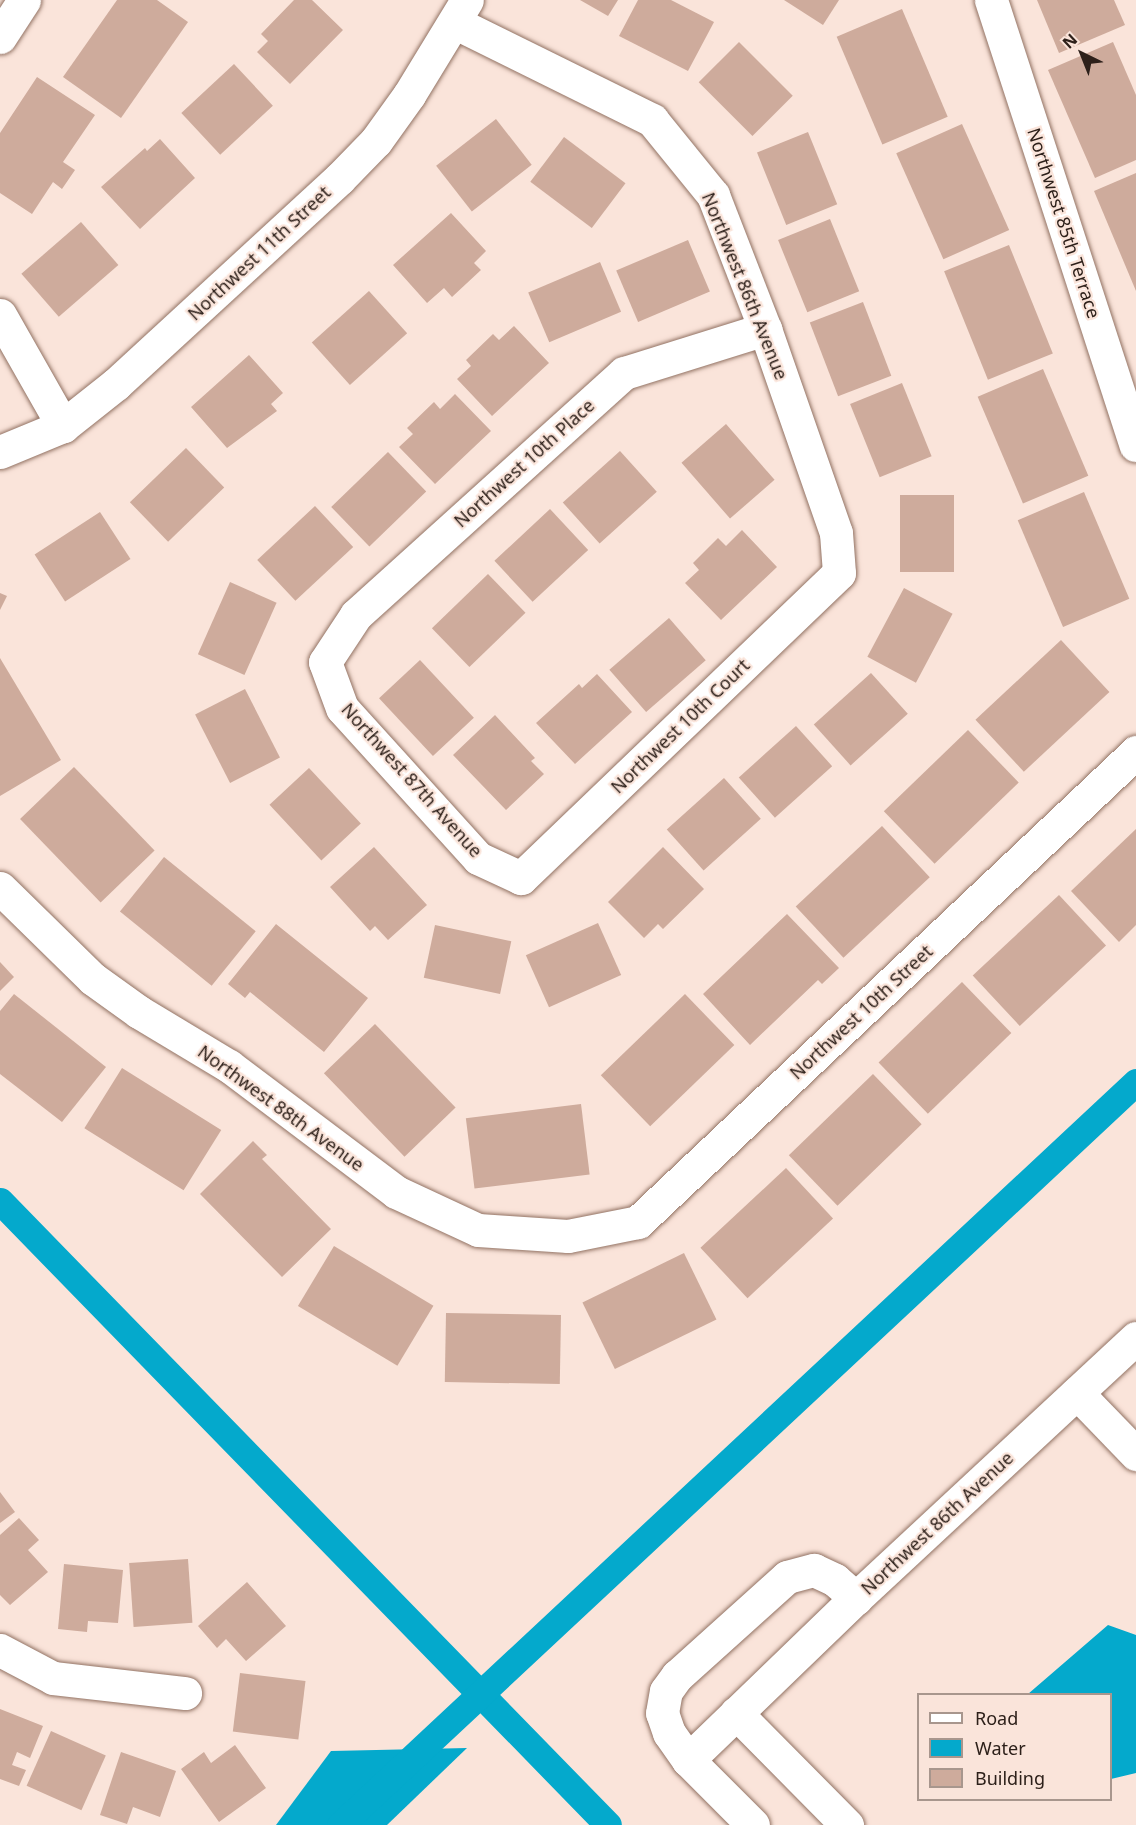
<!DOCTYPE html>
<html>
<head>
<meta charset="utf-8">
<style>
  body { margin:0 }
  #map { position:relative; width:1136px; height:1825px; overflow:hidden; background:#fae4da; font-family:"Noto Sans",sans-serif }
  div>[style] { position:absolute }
  .water>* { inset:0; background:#04a9cc }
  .canal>* { height:27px; margin:-13.5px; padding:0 13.5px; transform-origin:13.5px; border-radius:13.5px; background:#04a9cc }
  .building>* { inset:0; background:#ceab9c; transform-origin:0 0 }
  .roads { filter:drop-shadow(0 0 2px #927263) drop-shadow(0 0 2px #927263) }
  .minor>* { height:33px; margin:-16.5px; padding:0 16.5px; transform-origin:16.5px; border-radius:16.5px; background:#fff }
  span { translate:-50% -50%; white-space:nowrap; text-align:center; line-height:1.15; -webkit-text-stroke:4.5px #fae4da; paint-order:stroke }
  .street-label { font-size:18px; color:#2d201a }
  .legend { position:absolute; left:917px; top:1693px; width:195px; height:108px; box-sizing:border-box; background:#fae4da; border:2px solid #a8968d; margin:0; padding:8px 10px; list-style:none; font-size:18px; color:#2d201a }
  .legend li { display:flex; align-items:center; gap:12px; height:30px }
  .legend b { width:30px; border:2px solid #a8968d }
  .north { position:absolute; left:1052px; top:24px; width:60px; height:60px; -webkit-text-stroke:4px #fae4da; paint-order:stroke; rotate:317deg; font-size:16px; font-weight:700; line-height:24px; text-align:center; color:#2d201a }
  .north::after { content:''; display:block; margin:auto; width:21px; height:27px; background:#2d201a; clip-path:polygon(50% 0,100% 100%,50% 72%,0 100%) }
</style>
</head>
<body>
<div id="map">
  <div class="water">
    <i style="clip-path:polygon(1108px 1625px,1136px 1635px,1136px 1773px,1111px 1779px,1110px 1694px,1028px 1694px)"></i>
    <i style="clip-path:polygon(467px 1748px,387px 1825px,276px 1825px,331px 1751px)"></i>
  </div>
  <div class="canal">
    <i style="left:0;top:1201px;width:871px;rotate:45.74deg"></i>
    <i style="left:340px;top:1825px;width:1089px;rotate:-43.03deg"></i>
  </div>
  <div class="building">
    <i style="clip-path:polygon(117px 0,157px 0,188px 22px,121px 118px,63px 77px)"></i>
    <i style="clip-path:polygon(294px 0,312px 0,343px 30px,290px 84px,257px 52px,268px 41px,261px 34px)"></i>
    <i style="clip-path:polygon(580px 0,618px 0,608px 16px)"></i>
    <i style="clip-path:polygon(638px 0,671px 0,714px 22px,688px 71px,619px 36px)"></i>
    <i style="clip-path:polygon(784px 0,839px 0,823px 25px)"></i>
    <i style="clip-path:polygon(1037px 0,1114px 0,1125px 25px,1059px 53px)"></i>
    <i style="left:902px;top:9px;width:117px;height:71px;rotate:67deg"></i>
    <i style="left:739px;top:42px;width:76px;height:57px;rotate:45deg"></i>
    <i style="clip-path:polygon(1113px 42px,1136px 95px,1136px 160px,1095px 178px,1048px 70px)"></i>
    <i style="left:234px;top:64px;width:57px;height:72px;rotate:47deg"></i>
    <i style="clip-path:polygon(37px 77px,95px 115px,63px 162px,75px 170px,62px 189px,53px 182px,32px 214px,0 193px,0 133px)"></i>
    <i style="left:496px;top:119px;width:58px;height:76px;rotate:52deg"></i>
    <i style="left:962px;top:124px;width:116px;height:72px;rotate:66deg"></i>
    <i style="left:808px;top:132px;width:78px;height:55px;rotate:68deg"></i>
    <i style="left:564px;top:137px;width:77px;height:56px;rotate:37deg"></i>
    <i style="clip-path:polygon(160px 139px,195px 178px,140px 229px,101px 187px,145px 148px,147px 151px)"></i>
    <i style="clip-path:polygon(1136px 173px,1136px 291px,1094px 191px)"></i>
    <i style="clip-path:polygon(451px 213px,486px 251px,474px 263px,481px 270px,452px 297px,444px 288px,427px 303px,393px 265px)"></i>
    <i style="left:830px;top:219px;width:78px;height:56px;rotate:68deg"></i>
    <i style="left:81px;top:222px;width:57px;height:79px;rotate:49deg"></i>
    <i style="left:688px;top:240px;width:56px;height:78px;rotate:67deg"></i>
    <i style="left:1009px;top:245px;width:117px;height:70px;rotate:68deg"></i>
    <i style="left:600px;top:262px;width:54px;height:78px;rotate:67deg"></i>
    <i style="left:369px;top:291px;width:57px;height:77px;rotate:48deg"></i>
    <i style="left:863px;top:302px;width:79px;height:57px;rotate:69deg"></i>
    <i style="clip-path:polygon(514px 326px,549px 363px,492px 416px,457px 379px,471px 366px,466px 360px,493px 334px,499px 340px)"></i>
    <i style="clip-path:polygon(249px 355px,283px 393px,271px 404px,277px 411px,227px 448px,191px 407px)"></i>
    <i style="left:1043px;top:369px;width:116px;height:71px;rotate:67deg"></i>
    <i style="left:902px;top:383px;width:79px;height:56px;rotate:68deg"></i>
    <i style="clip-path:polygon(455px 394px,491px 431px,435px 484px,399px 447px,413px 434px,407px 428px,434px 402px,440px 409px)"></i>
    <i style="left:726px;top:424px;width:74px;height:59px;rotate:49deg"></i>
    <i style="left:186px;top:448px;width:55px;height:78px;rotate:46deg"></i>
    <i style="left:620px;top:451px;width:55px;height:77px;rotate:48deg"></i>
    <i style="left:388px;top:452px;width:55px;height:79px;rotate:46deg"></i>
    <i style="left:1084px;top:492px;width:116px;height:72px;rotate:67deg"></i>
    <i style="left:900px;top:495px;width:54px;height:77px"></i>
    <i style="left:315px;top:506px;width:56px;height:79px;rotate:47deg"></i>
    <i style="left:550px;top:509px;width:56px;height:76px;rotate:47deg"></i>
    <i style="left:100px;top:512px;width:56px;height:78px;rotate:57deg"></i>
    <i style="clip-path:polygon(742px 530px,777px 567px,721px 620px,685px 583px,699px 570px,693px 563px,718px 538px,726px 546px)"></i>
    <i style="left:488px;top:574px;width:54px;height:78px;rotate:46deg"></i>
    <i style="left:230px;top:582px;width:51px;height:79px;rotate:24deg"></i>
    <i style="left:904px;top:588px;width:55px;height:78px;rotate:28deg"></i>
    <i style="clip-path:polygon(0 593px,7px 596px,0 610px)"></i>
    <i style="left:669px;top:618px;width:56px;height:79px;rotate:49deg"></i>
    <i style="left:1061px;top:640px;width:71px;height:117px;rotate:47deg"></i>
    <i style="clip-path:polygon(0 658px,61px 760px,0 796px)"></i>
    <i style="left:420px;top:660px;width:79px;height:56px;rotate:47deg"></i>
    <i style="left:871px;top:673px;width:55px;height:77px;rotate:48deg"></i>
    <i style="clip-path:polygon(597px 674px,632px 712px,575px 764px,536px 723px,579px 684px,582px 688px)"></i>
    <i style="left:245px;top:689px;width:77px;height:56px;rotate:63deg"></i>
    <i style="clip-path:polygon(495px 715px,535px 758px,531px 761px,544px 774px,506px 810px,453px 755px)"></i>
    <i style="left:796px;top:726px;width:54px;height:77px;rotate:48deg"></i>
    <i style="left:968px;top:730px;width:73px;height:117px;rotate:46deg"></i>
    <i style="left:74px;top:767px;width:116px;height:75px;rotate:46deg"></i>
    <i style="left:309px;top:768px;width:76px;height:54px;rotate:47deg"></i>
    <i style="left:724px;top:778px;width:55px;height:77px;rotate:48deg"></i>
    <i style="left:882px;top:826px;width:70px;height:118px;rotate:47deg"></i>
    <i style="clip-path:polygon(1136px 829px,1136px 925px,1119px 942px,1071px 891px)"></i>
    <i style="clip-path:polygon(374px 847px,427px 905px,388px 940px,375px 926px,370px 931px,330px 887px)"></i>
    <i style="clip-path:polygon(663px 847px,704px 889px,663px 929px,658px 924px,644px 938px,608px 902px)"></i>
    <i style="left:164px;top:857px;width:118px;height:70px;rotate:39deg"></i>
    <i style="left:1059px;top:895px;width:69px;height:118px;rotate:47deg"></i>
    <i style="clip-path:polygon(787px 914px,839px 968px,822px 984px,818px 980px,750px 1045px,703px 994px)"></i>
    <i style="left:598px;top:923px;width:57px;height:79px;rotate:66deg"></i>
    <i style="clip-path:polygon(276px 924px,368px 998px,324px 1052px,250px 992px,245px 998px,228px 984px)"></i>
    <i style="left:435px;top:925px;width:78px;height:54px;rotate:12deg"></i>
    <i style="clip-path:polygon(0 962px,14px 977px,0 991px)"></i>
    <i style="left:962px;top:982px;width:71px;height:116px;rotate:46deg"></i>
    <i style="clip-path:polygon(14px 994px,106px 1067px,62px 1122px,0 1074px,0 1011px)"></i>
    <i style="left:685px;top:994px;width:71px;height:117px;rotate:46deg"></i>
    <i style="left:375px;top:1024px;width:116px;height:71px;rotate:46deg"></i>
    <i style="left:122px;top:1068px;width:117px;height:71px;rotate:32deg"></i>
    <i style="left:873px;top:1074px;width:70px;height:117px;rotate:46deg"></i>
    <i style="left:581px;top:1104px;width:71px;height:116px;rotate:83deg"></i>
    <i style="clip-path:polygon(253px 1141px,267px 1155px,262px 1159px,331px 1229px,282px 1277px,200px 1194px)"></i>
    <i style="left:786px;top:1168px;width:69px;height:117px;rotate:47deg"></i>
    <i style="left:334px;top:1246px;width:116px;height:70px;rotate:31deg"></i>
    <i style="left:684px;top:1253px;width:74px;height:113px;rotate:64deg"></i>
    <i style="left:446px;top:1313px;width:115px;height:69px;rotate:1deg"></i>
    <i style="clip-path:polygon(0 1492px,15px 1512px,0 1523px)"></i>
    <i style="clip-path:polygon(19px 1518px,39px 1540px,28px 1550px,48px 1572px,10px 1605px,0 1595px,0 1535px)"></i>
    <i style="left:188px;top:1559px;width:64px;height:59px;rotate:86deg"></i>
    <i style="clip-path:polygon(64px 1564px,123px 1570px,118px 1623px,88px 1621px,87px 1632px,58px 1629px)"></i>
    <i style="clip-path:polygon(247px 1582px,286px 1626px,246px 1661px,226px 1639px,217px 1648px,198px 1626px)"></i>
    <i style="left:240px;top:1673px;width:66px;height:59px;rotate:7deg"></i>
    <i style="clip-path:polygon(0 1709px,43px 1726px,30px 1758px,17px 1752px,12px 1765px,26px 1770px,19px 1786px,0 1779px)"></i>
    <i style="left:51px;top:1731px;width:60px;height:60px;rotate:24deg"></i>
    <i style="clip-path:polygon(235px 1745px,266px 1788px,219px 1822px,181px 1769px,204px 1752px,211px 1763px)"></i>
    <i style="clip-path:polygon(121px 1752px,176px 1771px,160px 1817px,133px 1807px,127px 1824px,100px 1815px)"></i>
  </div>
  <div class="roads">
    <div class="minor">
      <i style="left:991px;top:0;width:468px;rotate:72deg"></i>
      <i style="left:456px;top:23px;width:219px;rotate:26.3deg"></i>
      <i style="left:652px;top:120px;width:97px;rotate:50.9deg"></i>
      <i style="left:713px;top:195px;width:144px;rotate:68.8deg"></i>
      <i style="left:765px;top:329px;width:216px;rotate:70.8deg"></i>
      <i style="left:836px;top:533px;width:40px;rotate:85.7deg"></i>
      <i style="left:839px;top:573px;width:441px;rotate:136.2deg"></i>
      <i style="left:521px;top:878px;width:47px;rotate:-155.1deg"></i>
      <i style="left:478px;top:858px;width:202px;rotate:-132.2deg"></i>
      <i style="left:342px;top:708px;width:49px;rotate:-110.3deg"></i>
      <i style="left:325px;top:662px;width:56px;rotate:-56.6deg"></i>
      <i style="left:356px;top:615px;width:361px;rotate:-42.1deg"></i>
      <i style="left:624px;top:373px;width:148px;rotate:-17.3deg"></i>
      <i style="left:0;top:37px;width:44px;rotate:-57deg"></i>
      <i style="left:0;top:315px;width:128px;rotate:60.4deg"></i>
      <i style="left:0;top:452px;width:68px;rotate:-22.4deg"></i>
      <i style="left:63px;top:426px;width:68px;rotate:-38.4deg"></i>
      <i style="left:116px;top:384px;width:303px;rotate:-42.6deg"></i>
      <i style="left:339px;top:179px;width:53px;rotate:-45.8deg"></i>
      <i style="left:376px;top:141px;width:57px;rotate:-54.3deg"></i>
      <i style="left:409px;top:95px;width:111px;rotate:-58.6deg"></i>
      <i style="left:0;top:888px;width:130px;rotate:44.4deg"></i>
      <i style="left:93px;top:979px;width:57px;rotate:35.7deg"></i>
      <i style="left:139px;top:1012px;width:105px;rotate:31deg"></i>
      <i style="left:229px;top:1066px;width:209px;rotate:37deg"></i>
      <i style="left:396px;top:1192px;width:90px;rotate:24.9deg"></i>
      <i style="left:478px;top:1230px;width:90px;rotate:3.8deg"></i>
      <i style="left:568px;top:1236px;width:71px;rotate:-11.3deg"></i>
      <i style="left:638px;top:1222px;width:685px;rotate:-43.34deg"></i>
      <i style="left:1077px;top:1393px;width:85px;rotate:46deg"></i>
      <i style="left:0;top:1650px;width:60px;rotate:27.8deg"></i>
      <i style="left:53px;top:1678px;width:133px;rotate:6.5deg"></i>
      <i style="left:736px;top:1713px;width:158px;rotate:45.3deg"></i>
      <i style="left:688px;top:1760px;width:233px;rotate:-44deg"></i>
      <i style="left:753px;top:1825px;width:92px;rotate:-135deg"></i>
      <i style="left:688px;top:1760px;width:33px;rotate:-125deg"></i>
      <i style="left:669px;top:1733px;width:21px;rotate:-109deg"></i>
      <i style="left:662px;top:1713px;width:22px;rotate:-80deg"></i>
      <i style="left:666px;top:1691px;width:19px;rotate:-54deg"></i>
      <i style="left:677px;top:1676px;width:148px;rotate:-42deg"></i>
      <i style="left:787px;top:1577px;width:28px;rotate:-15deg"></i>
      <i style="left:814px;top:1570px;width:23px;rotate:25deg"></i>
      <i style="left:835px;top:1580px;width:28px;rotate:41deg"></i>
      <i style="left:856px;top:1598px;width:382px;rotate:-42.9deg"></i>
    </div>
  </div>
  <div class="street-label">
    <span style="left:1064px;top:223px;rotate:72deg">Northwest 85th Terrace</span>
    <span style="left:259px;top:253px;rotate:-43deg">Northwest 11th Street</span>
    <span style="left:745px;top:286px;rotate:68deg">Northwest 86th Avenue</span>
    <span style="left:524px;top:463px;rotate:-42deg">Northwest 10th Place</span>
    <span style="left:680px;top:726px;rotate:-44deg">Northwest 10th Court</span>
    <span style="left:412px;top:780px;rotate:48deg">Northwest 87th Avenue</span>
    <span style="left:861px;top:1012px;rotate:-43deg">Northwest 10th Street</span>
    <span style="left:281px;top:1108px;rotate:36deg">Northwest 88th Avenue</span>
    <span style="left:937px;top:1523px;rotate:-43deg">Northwest 86th Avenue</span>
  </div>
  <ul class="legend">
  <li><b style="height:8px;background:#fff"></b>Road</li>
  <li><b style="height:16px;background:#04a9cc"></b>Water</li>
  <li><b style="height:16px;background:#ceab9c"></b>Building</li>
  </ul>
  <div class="north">N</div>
</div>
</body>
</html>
